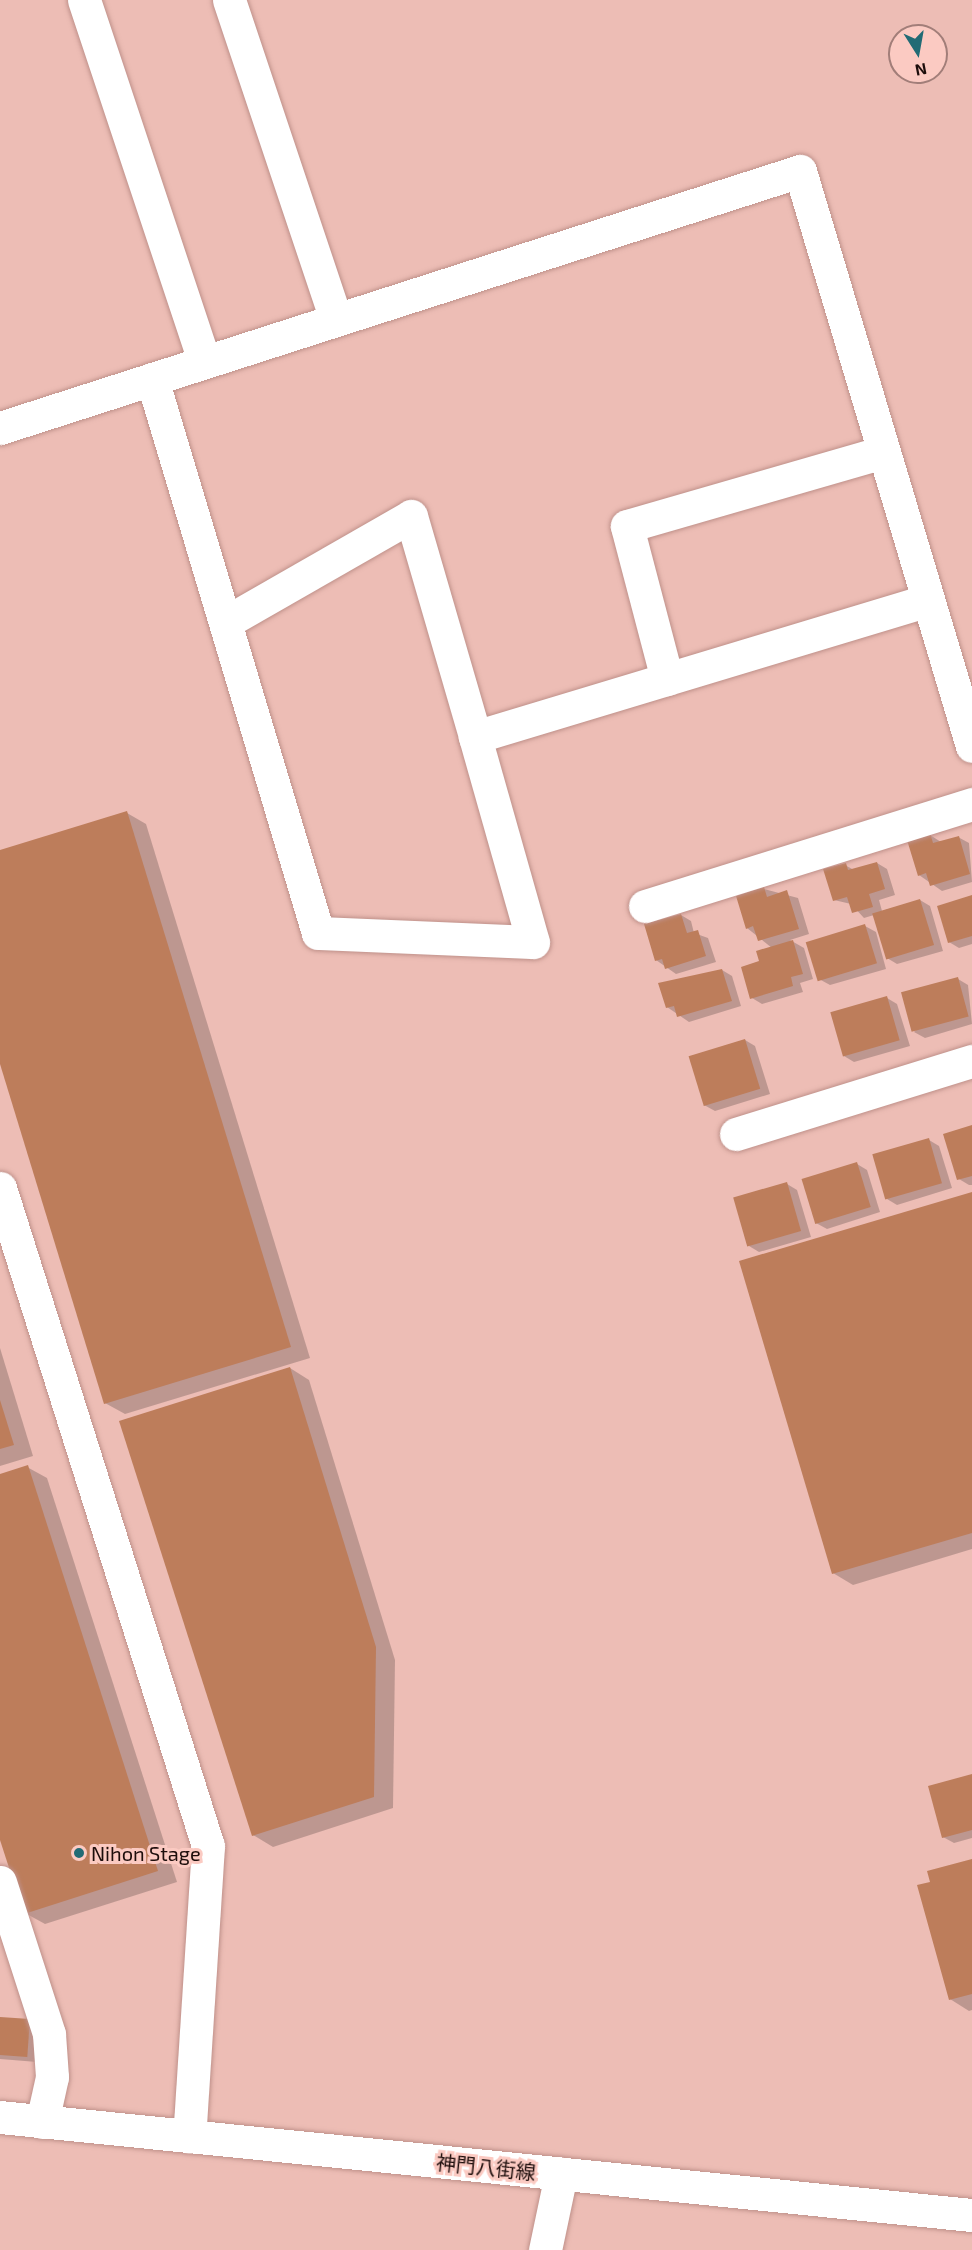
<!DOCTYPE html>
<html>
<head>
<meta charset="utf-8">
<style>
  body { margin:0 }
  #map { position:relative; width:972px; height:2250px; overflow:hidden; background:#edbdb5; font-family:"Exo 2","Noto Sans JP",sans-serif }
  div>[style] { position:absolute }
  .shadow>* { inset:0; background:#0003 }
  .building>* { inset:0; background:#bd7d5b; transform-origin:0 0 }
  .roads { filter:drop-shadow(0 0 2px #bf918a) drop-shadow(0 0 2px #bf918a) }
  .minor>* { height:33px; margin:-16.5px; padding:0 16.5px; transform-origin:16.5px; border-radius:16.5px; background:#fff }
  .major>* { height:33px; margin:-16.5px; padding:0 16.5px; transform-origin:16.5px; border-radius:16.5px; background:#fff }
  .dots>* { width:16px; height:16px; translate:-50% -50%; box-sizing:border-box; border:3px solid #fbcac2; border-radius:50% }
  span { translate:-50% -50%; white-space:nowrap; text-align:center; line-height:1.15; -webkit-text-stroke:6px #fbcac2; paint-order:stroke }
  .poi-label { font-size:20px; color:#1d0d0b }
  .left { translate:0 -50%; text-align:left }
  .street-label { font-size:20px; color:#1d0d0b }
  .north { position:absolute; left:888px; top:24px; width:60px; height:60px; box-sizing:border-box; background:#fbcac2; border:2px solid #a27e79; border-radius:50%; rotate:169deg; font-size:16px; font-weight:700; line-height:24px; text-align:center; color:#1d0d0b }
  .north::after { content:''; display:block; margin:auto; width:21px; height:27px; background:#226b75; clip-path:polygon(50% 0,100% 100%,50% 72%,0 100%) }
</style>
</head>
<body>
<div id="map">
  <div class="shadow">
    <i style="clip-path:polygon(127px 813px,146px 824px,310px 1358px,125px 1414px,105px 1403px,0 1059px,0 852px)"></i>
    <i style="clip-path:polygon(930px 835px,941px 842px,958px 837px,969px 843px,972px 882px,942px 891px,919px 875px)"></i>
    <i style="clip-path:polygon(877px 863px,887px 869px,895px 895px,879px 900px,882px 911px,920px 900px,930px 906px,943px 951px,897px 964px,887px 958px,874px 915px,864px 918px,851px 904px,834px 900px,845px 865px,854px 870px)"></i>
    <i style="clip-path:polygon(764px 889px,798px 898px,809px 934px,790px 940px,804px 948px,813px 979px,800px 983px,803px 992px,762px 1004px,752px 998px,761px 962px,772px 948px,747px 928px)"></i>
    <i style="clip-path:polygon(972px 896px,972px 944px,959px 948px,949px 942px)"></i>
    <i style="clip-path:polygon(681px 915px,691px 921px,694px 933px,708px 938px,716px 962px,676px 974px,656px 960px)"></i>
    <i style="clip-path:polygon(865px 926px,876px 932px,886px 969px,830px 985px,819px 979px)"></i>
    <i style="clip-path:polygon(722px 970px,732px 976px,741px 1006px,689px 1022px,667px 1007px)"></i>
    <i style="clip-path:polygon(958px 979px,968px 985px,972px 1024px,925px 1038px,914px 1032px)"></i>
    <i style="clip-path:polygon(887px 998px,897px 1004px,910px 1046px,854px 1062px,844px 1056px)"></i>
    <i style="clip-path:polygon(745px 1040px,755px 1046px,770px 1094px,715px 1111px,704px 1105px)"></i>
    <i style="clip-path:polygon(972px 1127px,972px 1185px,969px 1185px,959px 1179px)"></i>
    <i style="clip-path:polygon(929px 1140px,939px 1146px,952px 1188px,897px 1205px,887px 1199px)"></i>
    <i style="clip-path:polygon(857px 1164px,867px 1170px,880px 1212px,827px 1229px,816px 1223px)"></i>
    <i style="clip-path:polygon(787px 1184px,797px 1190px,811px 1237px,759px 1252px,749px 1246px)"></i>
    <i style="clip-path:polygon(972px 1194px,972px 1549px,853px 1585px,833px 1573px)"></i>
    <i style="clip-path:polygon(0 1348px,33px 1456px,0 1466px)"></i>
    <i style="clip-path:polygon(290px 1368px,309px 1380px,395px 1660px,393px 1808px,273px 1847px,253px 1835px)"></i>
    <i style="clip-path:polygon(27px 1467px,47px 1478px,177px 1882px,45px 1924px,25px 1913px,0 1835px,0 1476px)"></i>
    <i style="clip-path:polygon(972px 1776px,972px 1838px,954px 1843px,943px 1837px)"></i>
    <i style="clip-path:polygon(972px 1861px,972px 2010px,969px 2011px,950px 1999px,932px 1883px)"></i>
    <i style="clip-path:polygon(0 2018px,30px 2020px,37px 2062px,0 2059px)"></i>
  </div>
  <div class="building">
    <i style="clip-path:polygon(127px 811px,291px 1347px,104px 1404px,0 1064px,0 850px)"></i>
    <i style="clip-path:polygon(930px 833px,933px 843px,959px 836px,970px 874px,930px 886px,926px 873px,918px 876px,907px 840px)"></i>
    <i style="clip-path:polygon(877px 862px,885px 889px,869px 894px,873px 907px,852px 913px,847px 897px,833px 901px,823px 869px,846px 863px,848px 870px)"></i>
    <i style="clip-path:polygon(764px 887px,767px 897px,787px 890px,799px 929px,758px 941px,753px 926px,746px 929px,736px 896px)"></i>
    <i style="clip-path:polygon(972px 895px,972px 936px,948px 943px,937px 906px)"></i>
    <i style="left:920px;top:899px;width:48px;height:50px;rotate:73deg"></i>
    <i style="clip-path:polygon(681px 914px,687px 933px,698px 930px,706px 956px,665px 969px,662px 959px,655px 961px,644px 924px)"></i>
    <i style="left:865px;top:924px;width:41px;height:62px;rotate:73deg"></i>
    <i style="clip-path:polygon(793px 940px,803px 974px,791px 977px,793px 986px,750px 999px,741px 967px,759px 961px,756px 951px)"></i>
    <i style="clip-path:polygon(722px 969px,732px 1001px,677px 1017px,674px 1006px,666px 1008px,658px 983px)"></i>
    <i style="left:958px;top:977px;width:41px;height:59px;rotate:75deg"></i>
    <i style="left:887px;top:996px;width:46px;height:59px;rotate:74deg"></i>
    <i style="left:745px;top:1039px;width:52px;height:59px;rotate:73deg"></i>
    <i style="clip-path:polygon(972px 1125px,972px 1176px,957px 1180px,943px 1134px)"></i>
    <i style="left:929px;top:1138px;width:47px;height:59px;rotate:74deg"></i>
    <i style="left:857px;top:1162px;width:47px;height:58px;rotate:73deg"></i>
    <i style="left:787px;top:1182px;width:51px;height:56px;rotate:74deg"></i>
    <i style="clip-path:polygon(972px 1192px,972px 1533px,832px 1574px,739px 1261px)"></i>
    <i style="clip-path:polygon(290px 1367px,376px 1647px,374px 1797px,252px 1836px,119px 1421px)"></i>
    <i style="clip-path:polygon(0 1400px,14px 1445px,0 1449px)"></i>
    <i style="clip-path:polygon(28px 1465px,158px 1871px,24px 1914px,0 1840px,0 1474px)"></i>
    <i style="clip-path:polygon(972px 1774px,972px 1830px,942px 1838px,928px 1786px)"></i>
    <i style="clip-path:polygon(972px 1859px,972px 1994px,949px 2000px,917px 1885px,930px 1882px,927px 1871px)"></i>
    <i style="left:0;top:2017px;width:30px;height:38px;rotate:4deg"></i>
  </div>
  <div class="roads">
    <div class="minor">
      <i style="left:84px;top:0;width:380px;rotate:71.6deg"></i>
      <i style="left:229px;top:0;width:336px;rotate:71.5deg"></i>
      <i style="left:152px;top:379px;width:578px;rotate:73.32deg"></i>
      <i style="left:318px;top:933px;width:215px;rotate:2.4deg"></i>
      <i style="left:533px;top:942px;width:213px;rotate:-105.8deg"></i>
      <i style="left:0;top:428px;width:840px;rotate:-17.81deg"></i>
      <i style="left:800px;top:171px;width:600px;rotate:73.35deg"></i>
      <i style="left:226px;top:622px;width:213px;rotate:-29.8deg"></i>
      <i style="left:411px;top:516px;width:230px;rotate:73.8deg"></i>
      <i style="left:475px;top:737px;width:473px;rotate:-16.8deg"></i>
      <i style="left:667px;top:679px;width:158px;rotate:-104.7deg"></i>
      <i style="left:627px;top:526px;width:267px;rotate:-16.1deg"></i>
      <i style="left:645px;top:906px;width:343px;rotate:-17.3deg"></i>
      <i style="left:736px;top:1134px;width:247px;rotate:-17.2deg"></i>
      <i style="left:0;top:1188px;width:690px;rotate:72.46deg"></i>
      <i style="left:208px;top:1846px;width:291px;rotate:93.7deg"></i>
      <i style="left:0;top:1882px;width:160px;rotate:72.1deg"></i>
      <i style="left:49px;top:2034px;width:43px;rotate:86deg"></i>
      <i style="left:52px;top:2077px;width:46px;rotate:102.5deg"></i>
      <i style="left:545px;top:2250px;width:78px;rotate:-78.1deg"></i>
    </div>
    <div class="major">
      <i style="left:0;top:2117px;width:977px;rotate:5.76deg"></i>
    </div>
  </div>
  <div class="dots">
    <i style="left:79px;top:1853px;background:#226b75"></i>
  </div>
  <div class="poi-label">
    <span class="left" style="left:91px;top:1853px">Nihon Stage</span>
  </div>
  <div class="street-label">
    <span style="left:486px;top:2167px;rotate:6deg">神門八街線</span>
  </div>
  <div class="north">N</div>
</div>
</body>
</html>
